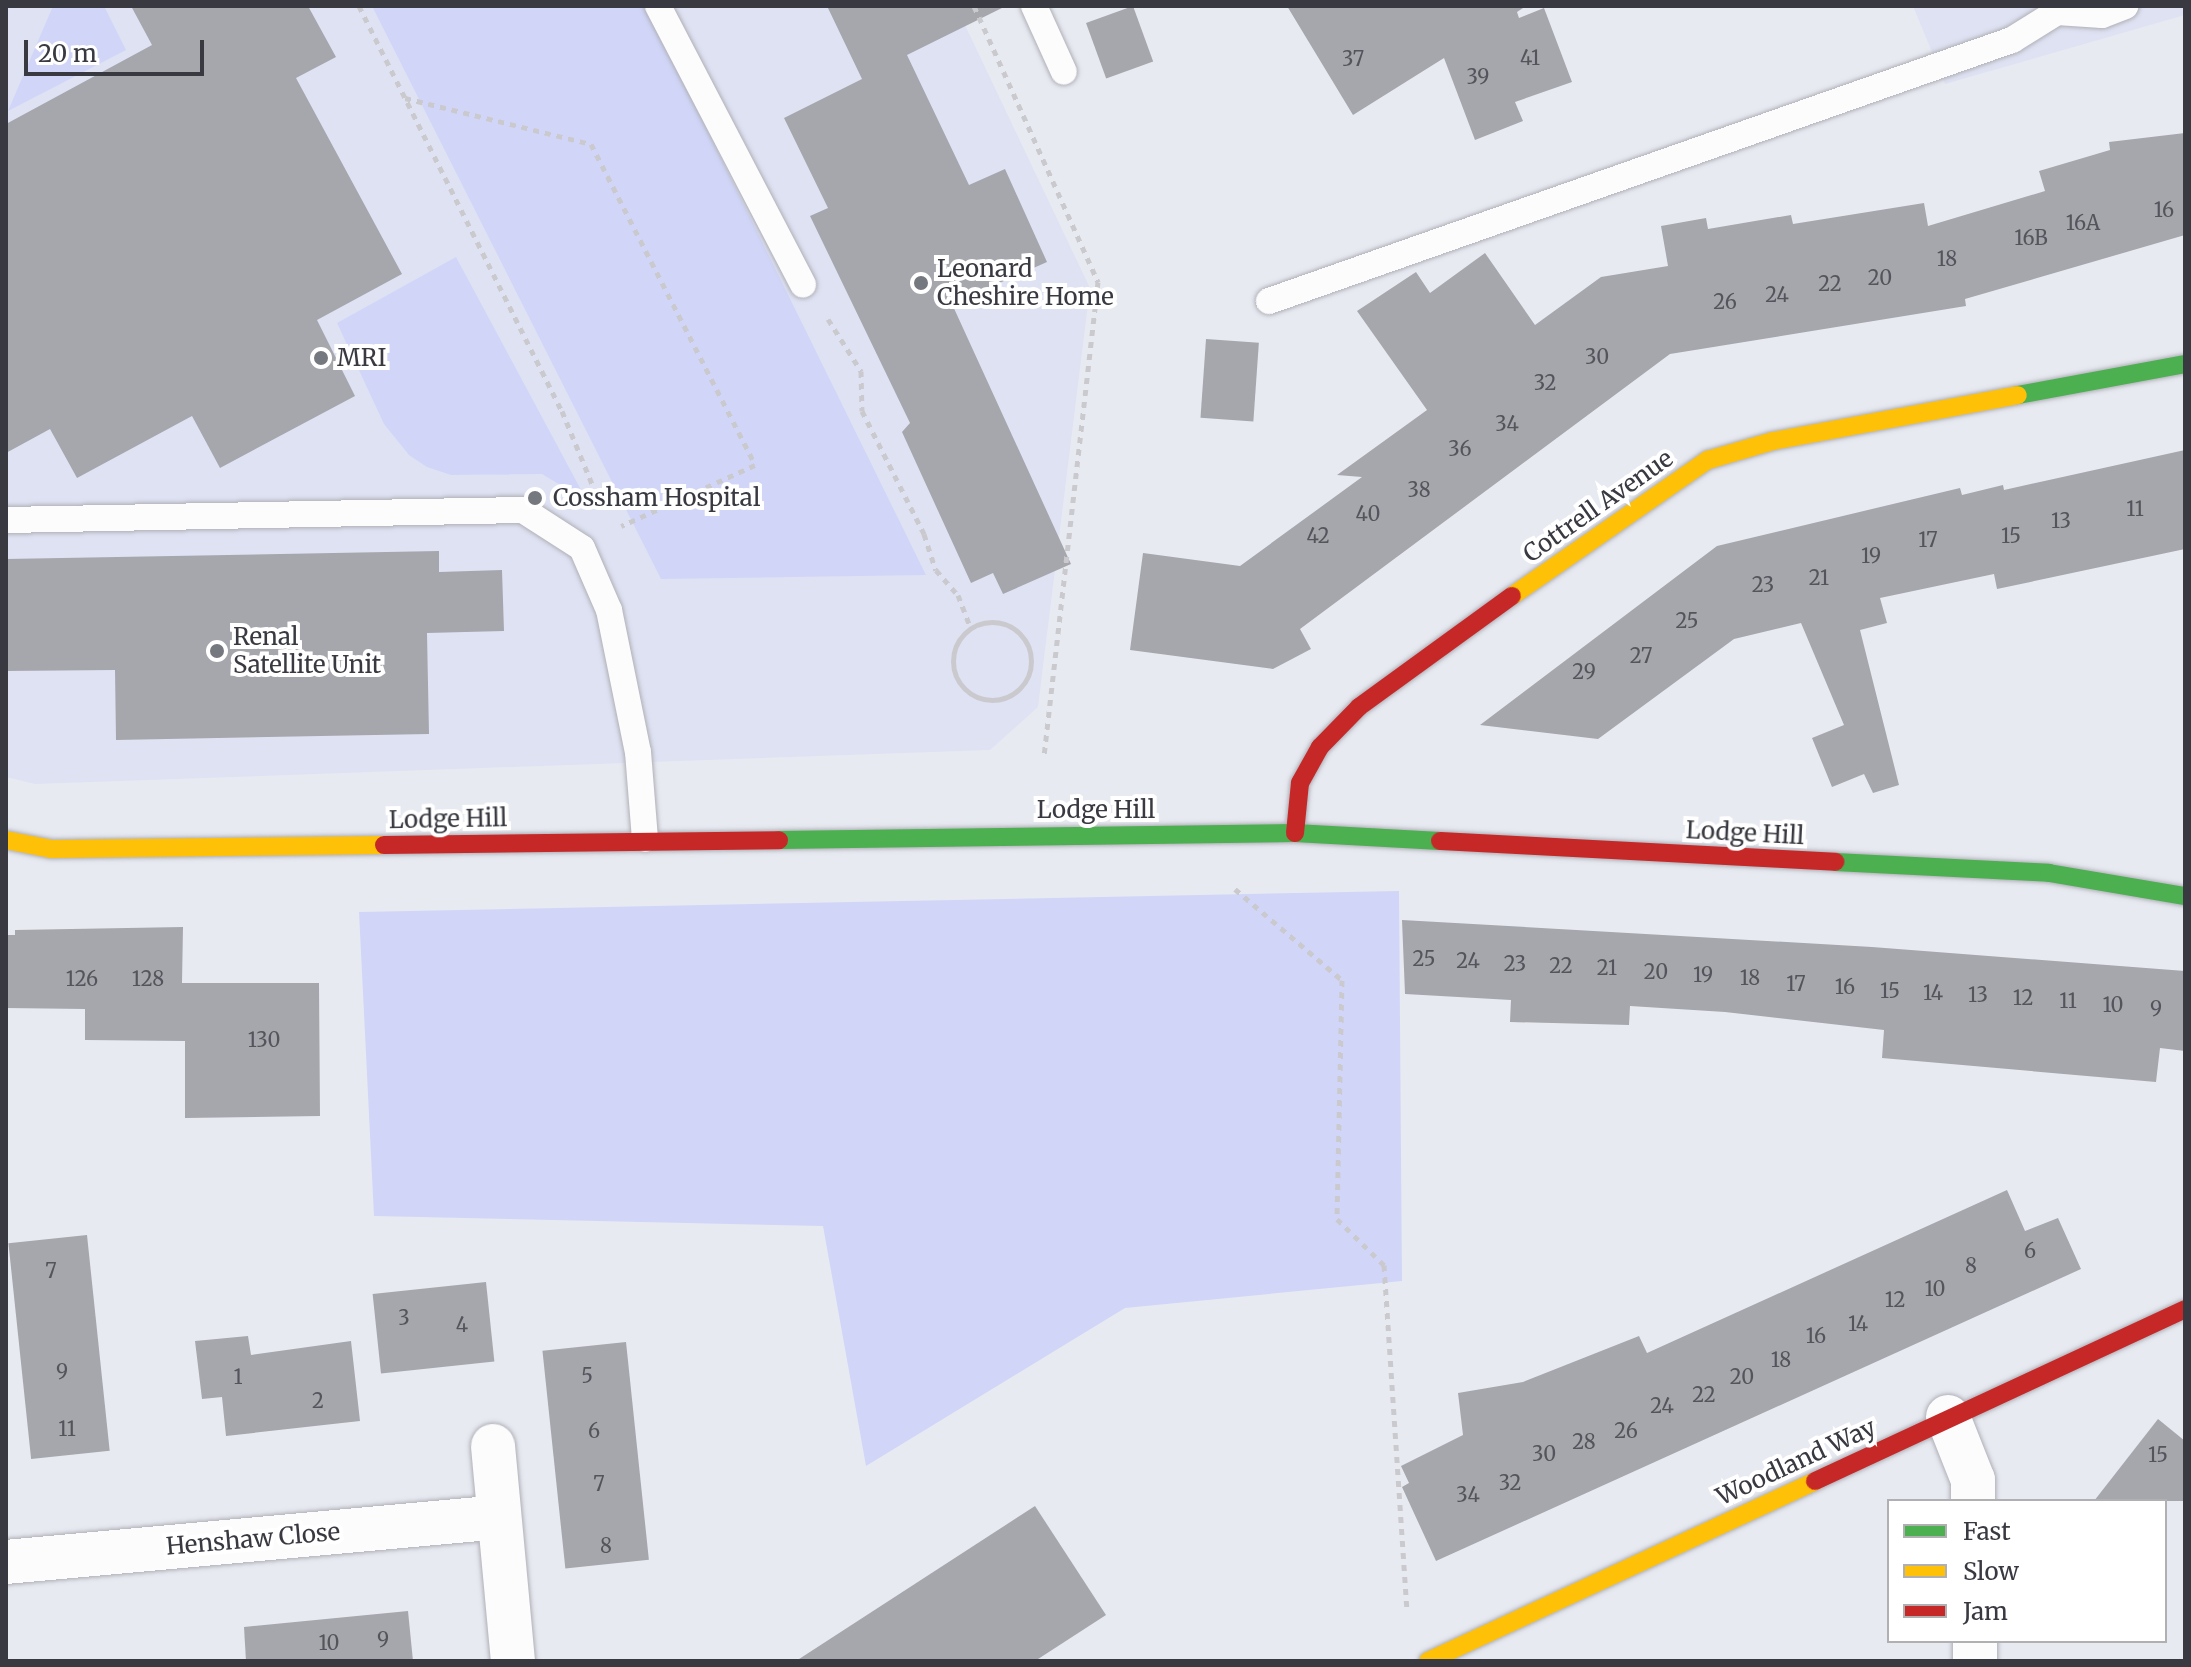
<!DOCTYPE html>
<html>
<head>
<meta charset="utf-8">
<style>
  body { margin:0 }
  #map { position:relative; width:2191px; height:1667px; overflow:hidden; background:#e8eaf2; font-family:Merriweather,serif }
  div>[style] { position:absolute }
  .built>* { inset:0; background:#dfe2f3 }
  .green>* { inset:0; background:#d1d6f8 }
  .building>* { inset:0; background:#a6a7ad; transform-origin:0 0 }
  .path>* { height:5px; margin-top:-2.5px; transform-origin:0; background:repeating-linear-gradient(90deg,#cacace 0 6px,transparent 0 12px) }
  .path>.ring { margin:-2.5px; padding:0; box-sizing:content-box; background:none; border:5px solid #cacace; border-radius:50% }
  .roads { filter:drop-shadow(0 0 2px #afb0b6) drop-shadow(0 0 2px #afb0b6) }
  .lane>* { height:26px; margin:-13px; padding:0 13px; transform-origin:13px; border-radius:13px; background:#fcfcfd }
  .street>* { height:44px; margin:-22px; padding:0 22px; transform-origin:22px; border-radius:22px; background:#fcfcfd }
  .fast>* { height:18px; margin:-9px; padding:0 9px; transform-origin:9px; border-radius:9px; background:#4caf50 }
  .slow>* { height:18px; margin:-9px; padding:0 9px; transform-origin:9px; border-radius:9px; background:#ffc107 }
  .jam>* { height:18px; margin:-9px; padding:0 9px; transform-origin:9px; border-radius:9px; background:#c62828 }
  .dots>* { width:22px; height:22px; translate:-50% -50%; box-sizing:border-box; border:4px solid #fff; border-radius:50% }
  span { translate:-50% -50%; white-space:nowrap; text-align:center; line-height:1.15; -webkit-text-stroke:8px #fff; paint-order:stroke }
  .number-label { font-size:20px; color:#54555c }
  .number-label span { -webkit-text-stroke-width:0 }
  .poi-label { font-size:24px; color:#393a41 }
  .left { translate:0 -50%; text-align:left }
  .street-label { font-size:24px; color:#393a41 }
  .frame { position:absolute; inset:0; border:8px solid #393a41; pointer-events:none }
  .legend { position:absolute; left:1887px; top:1499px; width:280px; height:144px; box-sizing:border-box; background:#fff; border:2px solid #b0b0b3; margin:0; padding:10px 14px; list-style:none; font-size:24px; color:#393a41 }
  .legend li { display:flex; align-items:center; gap:16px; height:40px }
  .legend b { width:40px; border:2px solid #b0b0b3 }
  .scale { position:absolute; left:24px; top:40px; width:180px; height:36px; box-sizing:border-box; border:4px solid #393a41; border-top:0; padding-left:10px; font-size:24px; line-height:28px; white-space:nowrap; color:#393a41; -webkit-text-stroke:6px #fff; paint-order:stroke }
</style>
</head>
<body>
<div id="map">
  <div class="built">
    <i style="clip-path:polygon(6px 6px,956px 6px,1090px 288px,1038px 707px,990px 750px,35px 784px,6px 777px)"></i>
    <i style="clip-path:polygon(1913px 6px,2185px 6px,2185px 15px,1945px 84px)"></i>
  </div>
  <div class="green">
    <i style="clip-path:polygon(53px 6px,104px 6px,126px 50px,8px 111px)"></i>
    <i style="clip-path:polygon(372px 6px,646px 6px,926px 575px,661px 579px)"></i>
    <i style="clip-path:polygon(456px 257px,587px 501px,542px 474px,451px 475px,427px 467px,409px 455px,384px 424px,337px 323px)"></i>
    <i style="clip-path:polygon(1399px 891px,1402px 1281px,1125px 1308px,866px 1466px,823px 1226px,374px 1216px,359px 912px)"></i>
  </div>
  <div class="building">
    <i style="clip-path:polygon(131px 6px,308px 6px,336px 57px,296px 78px,402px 274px,317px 320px,355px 396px,220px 468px,192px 416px,77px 478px,50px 429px,6px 453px,6px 124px,152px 45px)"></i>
    <i style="clip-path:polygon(827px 6px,1006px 6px,907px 55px,969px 185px,1005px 169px,1047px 262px,952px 304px,1071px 564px,1003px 594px,993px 573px,971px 583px,902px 432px,910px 423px,810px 216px,828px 208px,784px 118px,862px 79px)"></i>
    <i style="left:1133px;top:6px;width:59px;height:50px;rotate:70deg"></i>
    <i style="clip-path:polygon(1287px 6px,1526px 6px,1517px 12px,1519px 18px,1544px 8px,1572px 82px,1515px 102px,1523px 121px,1475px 140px,1444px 58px,1353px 115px)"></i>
    <i style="clip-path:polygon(2185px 133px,2185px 235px,1965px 299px,1966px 306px,1670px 354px,1300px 629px,1311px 649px,1273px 669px,1130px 650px,1143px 553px,1240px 566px,1362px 477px,1337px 475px,1427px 410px,1357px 311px,1416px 272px,1430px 293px,1485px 253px,1535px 325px,1601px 277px,1668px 266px,1661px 226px,1706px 218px,1708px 229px,1791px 215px,1793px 224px,1924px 203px,1928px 226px,2045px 191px,2039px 171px,2110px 150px,2109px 142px)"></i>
    <i style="left:1206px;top:339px;width:53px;height:79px;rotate:4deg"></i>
    <i style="clip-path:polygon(2185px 450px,2185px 549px,1997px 589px,1994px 574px,1880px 598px,1887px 623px,1860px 630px,1899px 785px,1873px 793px,1864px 774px,1832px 787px,1812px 738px,1844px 725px,1801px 623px,1734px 639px,1598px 739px,1480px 725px,1717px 546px,1960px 488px,1962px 495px,2003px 485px,2004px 490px)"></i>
    <i style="clip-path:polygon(439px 551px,439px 572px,502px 570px,504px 631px,427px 633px,429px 734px,116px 740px,115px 670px,6px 671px,6px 559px)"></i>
    <i style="clip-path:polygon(1402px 920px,1872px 947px,2185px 971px,2185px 1051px,2160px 1048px,2156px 1082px,1882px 1058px,1884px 1030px,1725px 1012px,1630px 1006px,1629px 1025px,1510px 1022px,1511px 1000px,1405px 994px)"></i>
    <i style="clip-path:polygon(183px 927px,182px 983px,319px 983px,320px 1116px,185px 1118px,185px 1041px,85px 1040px,85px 1009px,6px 1008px,6px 935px,15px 935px,15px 930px)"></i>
    <i style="clip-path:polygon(2007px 1190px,2025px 1231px,2058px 1218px,2081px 1269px,1436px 1561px,1402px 1487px,1409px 1483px,1401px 1466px,1463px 1435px,1458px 1393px,1523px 1382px,1639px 1336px,1647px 1353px)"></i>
    <i style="left:87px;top:1235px;width:217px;height:79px;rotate:84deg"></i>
    <i style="left:486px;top:1282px;width:80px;height:114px;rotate:84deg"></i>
    <i style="clip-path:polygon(248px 1336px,251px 1355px,351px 1341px,360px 1421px,226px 1436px,222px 1397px,202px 1399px,195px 1341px)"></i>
    <i style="left:626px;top:1342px;width:219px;height:84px;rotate:84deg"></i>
    <i style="clip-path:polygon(2158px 1419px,2185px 1441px,2185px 1501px,2094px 1501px)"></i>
    <i style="clip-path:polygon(1035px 1506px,1106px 1615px,1035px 1661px,796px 1661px)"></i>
    <i style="clip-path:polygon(408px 1611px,413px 1661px,246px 1661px,244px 1627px)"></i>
  </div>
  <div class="path">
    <i style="left:359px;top:6px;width:453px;rotate:63.4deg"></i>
    <i style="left:562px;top:411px;width:100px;rotate:67.6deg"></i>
    <i style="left:974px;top:6px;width:303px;rotate:65.8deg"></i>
    <i style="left:1098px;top:282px;width:478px;rotate:96.5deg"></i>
    <i style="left:405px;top:98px;width:192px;rotate:13.9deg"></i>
    <i style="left:591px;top:144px;width:360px;rotate:62.9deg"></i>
    <i style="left:755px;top:465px;width:147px;rotate:155.5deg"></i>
    <i style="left:828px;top:319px;width:62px;rotate:57.6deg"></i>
    <i style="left:861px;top:371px;width:40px;rotate:88.6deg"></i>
    <i style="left:862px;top:411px;width:138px;rotate:63.2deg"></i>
    <i style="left:924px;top:534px;width:38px;rotate:72deg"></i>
    <i style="left:936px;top:570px;width:33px;rotate:49deg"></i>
    <i style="left:958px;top:595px;width:36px;rotate:69deg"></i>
    <i class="ring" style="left:953px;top:622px;width:73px;height:73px"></i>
    <i style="left:1235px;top:889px;width:140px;rotate:40.4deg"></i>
    <i style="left:1342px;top:980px;width:239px;rotate:91.2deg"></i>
    <i style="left:1337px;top:1219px;width:66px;rotate:44.4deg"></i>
    <i style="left:1384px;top:1265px;width:348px;rotate:86.2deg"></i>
  </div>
  <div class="roads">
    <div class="lane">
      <i style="left:658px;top:6px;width:314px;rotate:62.5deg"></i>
      <i style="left:1034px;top:6px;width:72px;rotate:65.6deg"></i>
      <i style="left:2054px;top:6px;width:7px;rotate:63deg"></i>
      <i style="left:2057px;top:12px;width:45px;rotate:3.8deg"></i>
      <i style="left:2102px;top:15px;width:25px;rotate:-21deg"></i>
      <i style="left:1269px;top:301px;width:788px;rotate:-19.36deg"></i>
      <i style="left:2012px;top:40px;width:53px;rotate:-31.9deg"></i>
      <i style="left:6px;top:520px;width:517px;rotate:-1.11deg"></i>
      <i style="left:523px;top:510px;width:70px;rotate:32.8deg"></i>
      <i style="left:582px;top:548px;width:68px;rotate:66.5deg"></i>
      <i style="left:609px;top:610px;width:145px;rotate:78.5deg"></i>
      <i style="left:638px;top:752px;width:87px;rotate:85.4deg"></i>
    </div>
    <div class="street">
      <i style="left:1948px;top:1417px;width:68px;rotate:68.4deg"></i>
      <i style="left:1973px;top:1480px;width:21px;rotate:90deg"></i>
      <i style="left:493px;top:1446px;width:216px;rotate:84.7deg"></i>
      <i style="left:6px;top:1562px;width:495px;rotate:-5.2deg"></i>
      <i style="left:1975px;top:1641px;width:20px;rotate:90deg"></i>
    </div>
    <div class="fast">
      <i style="left:2018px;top:395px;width:170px;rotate:-10.5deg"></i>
      <i style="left:779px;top:840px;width:516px;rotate:-0.78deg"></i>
      <i style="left:1295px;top:833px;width:145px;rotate:3.2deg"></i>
      <i style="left:1835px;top:862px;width:214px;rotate:2.9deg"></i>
      <i style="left:2049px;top:873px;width:138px;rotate:9.6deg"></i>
    </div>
    <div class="slow">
      <i style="left:1512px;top:596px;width:239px;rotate:-34.8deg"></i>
      <i style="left:1708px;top:460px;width:68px;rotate:-16.3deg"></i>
      <i style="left:1773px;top:441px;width:249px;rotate:-10.6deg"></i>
      <i style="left:6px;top:840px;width:47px;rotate:11.1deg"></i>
      <i style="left:52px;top:849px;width:332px;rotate:-0.7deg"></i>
      <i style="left:1428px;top:1661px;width:427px;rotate:-24.9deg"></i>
    </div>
    <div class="jam">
      <i style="left:1295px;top:833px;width:50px;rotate:-84.3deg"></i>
      <i style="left:1300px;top:783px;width:41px;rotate:-60.9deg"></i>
      <i style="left:1320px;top:747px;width:56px;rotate:-45.7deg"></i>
      <i style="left:1359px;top:707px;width:189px;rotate:-36deg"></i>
      <i style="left:1440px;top:841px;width:396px;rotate:3deg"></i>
      <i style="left:384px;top:845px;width:395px;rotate:-0.7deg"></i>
      <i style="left:1815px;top:1481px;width:408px;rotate:-24.9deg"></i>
    </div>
  </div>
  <div class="dots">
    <i style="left:921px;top:283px;background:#76787f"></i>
    <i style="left:321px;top:358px;background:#76787f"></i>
    <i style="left:535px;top:498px;background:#76787f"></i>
    <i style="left:217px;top:651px;background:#76787f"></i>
  </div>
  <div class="number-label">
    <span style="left:1530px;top:57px">41</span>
    <span style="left:1353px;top:58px">37</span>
    <span style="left:1478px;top:76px">39</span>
    <span style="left:2164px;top:209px">16</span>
    <span style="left:2083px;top:222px">16A</span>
    <span style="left:2031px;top:237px">16B</span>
    <span style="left:1947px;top:258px">18</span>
    <span style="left:1880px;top:277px">20</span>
    <span style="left:1830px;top:283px">22</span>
    <span style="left:1777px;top:294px">24</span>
    <span style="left:1725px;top:301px">26</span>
    <span style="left:1597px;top:356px">30</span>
    <span style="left:1545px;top:382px">32</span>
    <span style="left:1507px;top:423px">34</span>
    <span style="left:1460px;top:448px">36</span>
    <span style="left:1419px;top:489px">38</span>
    <span style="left:2135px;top:508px">11</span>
    <span style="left:1368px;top:513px">40</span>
    <span style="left:2061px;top:520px">13</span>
    <span style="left:1318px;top:535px">42</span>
    <span style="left:2011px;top:535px">15</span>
    <span style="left:1928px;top:539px">17</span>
    <span style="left:1871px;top:555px">19</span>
    <span style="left:1819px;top:577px">21</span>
    <span style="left:1763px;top:584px">23</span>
    <span style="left:1687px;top:620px">25</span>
    <span style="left:1641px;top:655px">27</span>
    <span style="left:1584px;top:671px">29</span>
    <span style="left:1424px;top:958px">25</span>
    <span style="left:1468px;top:960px">24</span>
    <span style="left:1515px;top:963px">23</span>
    <span style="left:1561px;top:965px">22</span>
    <span style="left:1607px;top:967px">21</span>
    <span style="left:1656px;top:971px">20</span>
    <span style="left:1703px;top:974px">19</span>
    <span style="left:1750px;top:977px">18</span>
    <span style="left:82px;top:978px">126</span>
    <span style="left:148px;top:978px">128</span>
    <span style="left:1796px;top:983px">17</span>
    <span style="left:1845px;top:986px">16</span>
    <span style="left:1890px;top:990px">15</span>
    <span style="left:1933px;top:992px">14</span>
    <span style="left:1978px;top:994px">13</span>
    <span style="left:2023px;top:997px">12</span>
    <span style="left:2068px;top:1000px">11</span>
    <span style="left:2113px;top:1004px">10</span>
    <span style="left:2156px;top:1008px">9</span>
    <span style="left:264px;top:1039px">130</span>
    <span style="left:2030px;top:1250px">6</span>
    <span style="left:1971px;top:1265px">8</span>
    <span style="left:51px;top:1270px">7</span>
    <span style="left:1935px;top:1288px">10</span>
    <span style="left:1895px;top:1299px">12</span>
    <span style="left:404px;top:1317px">3</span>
    <span style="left:1858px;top:1323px">14</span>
    <span style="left:462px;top:1324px">4</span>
    <span style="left:1816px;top:1335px">16</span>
    <span style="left:1781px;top:1359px">18</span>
    <span style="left:62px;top:1371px">9</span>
    <span style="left:587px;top:1375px">5</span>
    <span style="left:238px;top:1376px">1</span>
    <span style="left:1742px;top:1376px">20</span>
    <span style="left:1704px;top:1394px">22</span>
    <span style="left:318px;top:1400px">2</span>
    <span style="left:1662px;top:1405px">24</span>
    <span style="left:67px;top:1428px">11</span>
    <span style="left:594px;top:1430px">6</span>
    <span style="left:1626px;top:1430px">26</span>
    <span style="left:1584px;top:1441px">28</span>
    <span style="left:1544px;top:1453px">30</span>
    <span style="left:2158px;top:1454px">15</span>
    <span style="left:1510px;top:1482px">32</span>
    <span style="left:599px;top:1483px">7</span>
    <span style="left:1468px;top:1494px">34</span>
    <span style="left:606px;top:1545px">8</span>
    <span style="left:383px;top:1639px">9</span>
    <span style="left:329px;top:1642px">10</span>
  </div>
  <div class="poi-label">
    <span class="left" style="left:937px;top:283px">Leonard<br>Cheshire Home</span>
    <span class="left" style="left:337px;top:358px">MRI</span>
    <span class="left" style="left:553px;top:498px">Cossham Hospital</span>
    <span class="left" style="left:233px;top:651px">Renal<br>Satellite Unit</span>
  </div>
  <div class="street-label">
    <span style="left:1598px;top:506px;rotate:-35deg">Cottrell Avenue</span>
    <span style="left:1096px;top:810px">Lodge Hill</span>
    <span style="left:448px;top:819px;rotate:-1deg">Lodge Hill</span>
    <span style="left:1745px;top:833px;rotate:3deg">Lodge Hill</span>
    <span style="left:1796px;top:1462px;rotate:-25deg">Woodland Way</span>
    <span style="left:253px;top:1539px;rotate:-5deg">Henshaw Close</span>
  </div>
  <div class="frame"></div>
  <ul class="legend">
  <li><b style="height:10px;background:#4caf50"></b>Fast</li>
  <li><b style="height:10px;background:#ffc107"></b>Slow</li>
  <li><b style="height:10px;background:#c62828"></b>Jam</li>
  </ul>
  <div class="scale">20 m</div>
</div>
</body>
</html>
